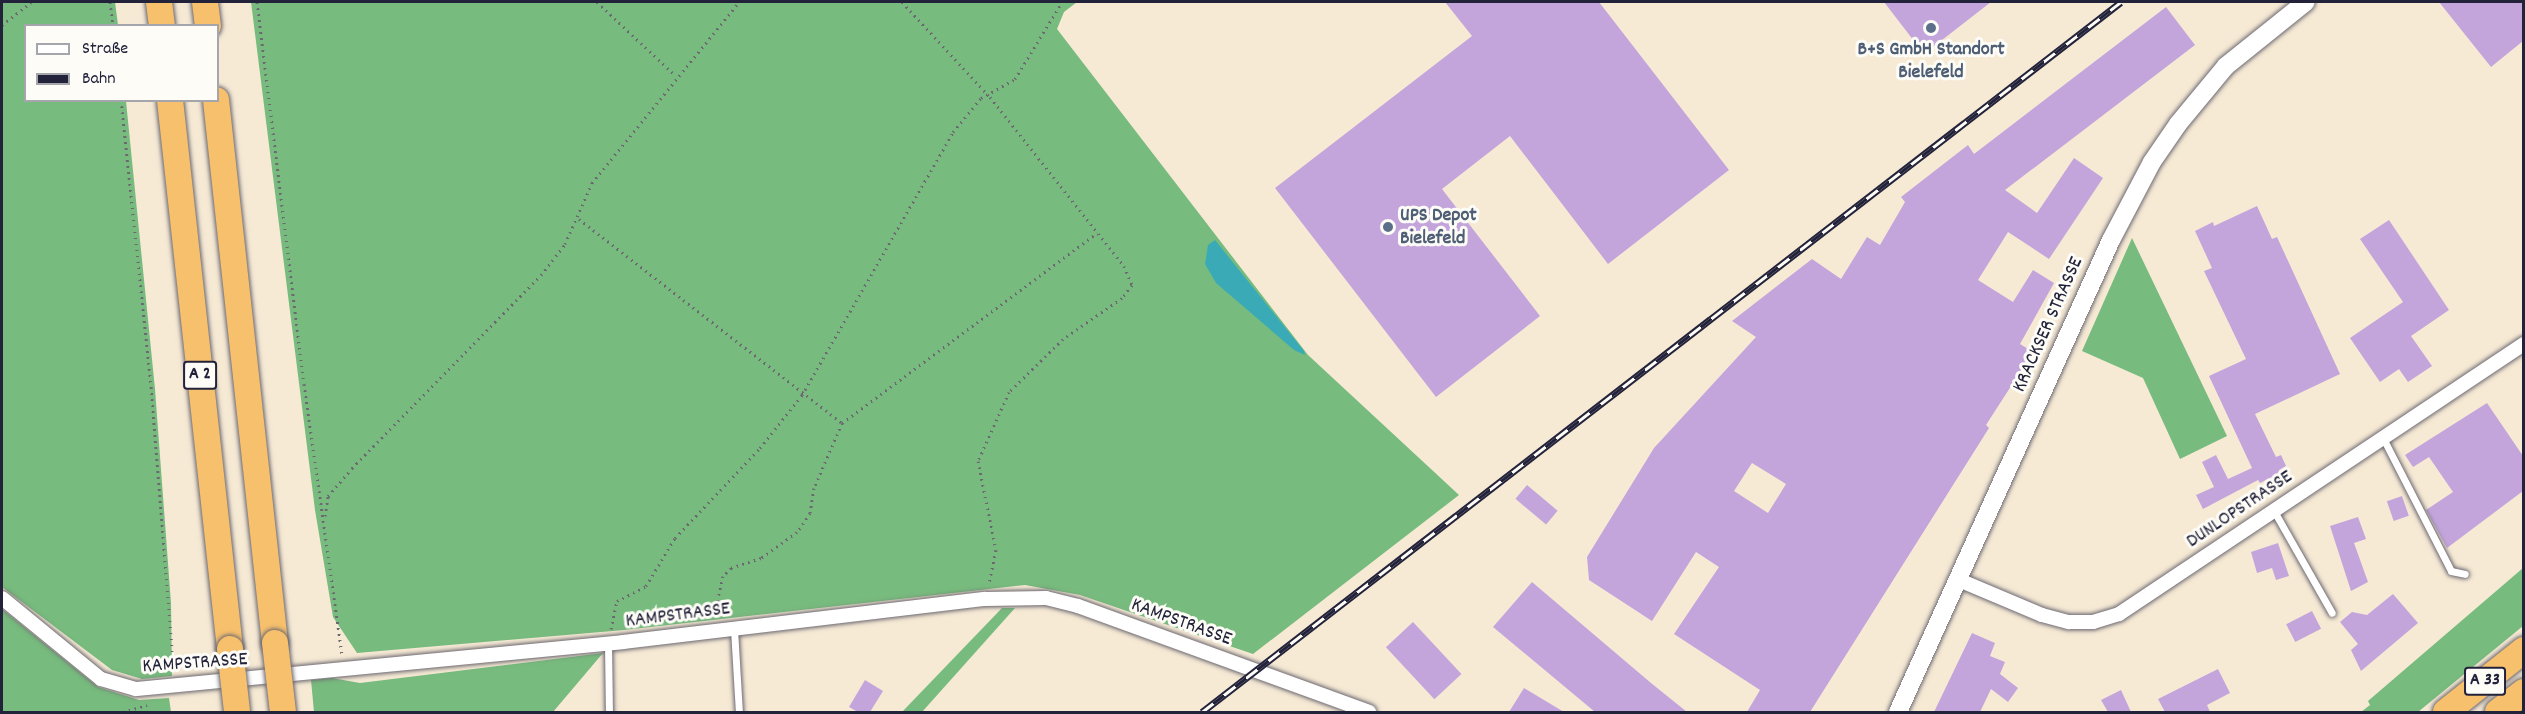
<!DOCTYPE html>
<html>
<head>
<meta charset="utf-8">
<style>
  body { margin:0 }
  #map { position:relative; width:2525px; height:714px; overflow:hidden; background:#f6ead5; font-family:Dekko,sans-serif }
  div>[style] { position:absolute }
  .forest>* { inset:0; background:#78bb7e }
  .water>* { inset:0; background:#3aabb6 }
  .building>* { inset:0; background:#c3a5dc; transform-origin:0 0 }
  .path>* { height:3px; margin-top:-1.5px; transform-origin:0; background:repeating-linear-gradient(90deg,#6c6871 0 1.5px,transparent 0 6px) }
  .roads { filter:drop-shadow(0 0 2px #6c6871) drop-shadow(0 0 2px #6c6871) }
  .service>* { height:7px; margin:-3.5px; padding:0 3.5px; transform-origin:3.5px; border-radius:3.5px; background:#fff }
  .minor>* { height:14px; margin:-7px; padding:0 7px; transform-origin:7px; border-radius:7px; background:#fff }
  .tertiary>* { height:18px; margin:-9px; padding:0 9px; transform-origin:9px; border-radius:9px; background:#fff }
  .motorway>* { height:26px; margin:-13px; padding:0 13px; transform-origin:13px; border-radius:13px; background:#f7c06c }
  .rail>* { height:7px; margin-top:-3.5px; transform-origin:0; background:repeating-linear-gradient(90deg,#fdfcf7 0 14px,#22223b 0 28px); box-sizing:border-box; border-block:2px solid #22223b }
  .bridges { filter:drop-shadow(0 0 2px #6c6871) drop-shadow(0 0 2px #6c6871) }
  .motorway-bridge>* { height:26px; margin:-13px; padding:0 13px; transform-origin:13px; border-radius:13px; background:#f7c06c }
  .dots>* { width:16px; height:16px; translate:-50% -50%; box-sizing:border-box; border:3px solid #fdfcf7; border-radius:50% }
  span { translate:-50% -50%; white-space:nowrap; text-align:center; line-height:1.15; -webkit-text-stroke:6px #fdfcf7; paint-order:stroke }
  .shield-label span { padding:2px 4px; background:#fdfcf7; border:2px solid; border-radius:4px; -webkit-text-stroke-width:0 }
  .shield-label { font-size:18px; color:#22223b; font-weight:700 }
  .service-label { font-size:20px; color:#4e5e75; font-weight:700 }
  .left { translate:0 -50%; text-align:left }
  .street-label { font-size:20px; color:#22223b }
  .frame { position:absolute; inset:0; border:3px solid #22223b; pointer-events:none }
  .legend { position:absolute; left:24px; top:24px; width:195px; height:78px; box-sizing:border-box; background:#fdfcf7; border:2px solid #a5a5ac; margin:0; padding:8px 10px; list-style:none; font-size:18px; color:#22223b }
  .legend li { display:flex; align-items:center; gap:12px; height:30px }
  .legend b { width:30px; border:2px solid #a5a5ac }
</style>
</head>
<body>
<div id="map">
  <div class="forest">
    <i style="clip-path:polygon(2px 2px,115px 2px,118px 25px,26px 26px,26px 100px,126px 101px,155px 389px,171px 603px,172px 676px,142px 679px,112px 670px,2px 587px)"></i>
    <i style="clip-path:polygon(251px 2px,1077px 2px,1064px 12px,1057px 29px,1308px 355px,1459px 495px,1253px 654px,1080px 595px,1025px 585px,624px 630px,357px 653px,333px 617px,315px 510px)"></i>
    <i style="clip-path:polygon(2132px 238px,2227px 436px,2180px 459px,2143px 378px,2082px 351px)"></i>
    <i style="clip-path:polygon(2523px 568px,2523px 626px,2418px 712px,2361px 712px,2370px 705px,2368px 701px)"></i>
    <i style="clip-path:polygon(1002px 608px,1015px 608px,922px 712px,902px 712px)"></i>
    <i style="clip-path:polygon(2px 609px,98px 687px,139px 700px,169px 698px,171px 712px,2px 712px)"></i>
    <i style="clip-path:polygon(603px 653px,553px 712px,314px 712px,311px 680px,332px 678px,360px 683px)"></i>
  </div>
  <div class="water">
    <i style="clip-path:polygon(1215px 240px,1304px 351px,1305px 355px,1294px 350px,1216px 283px,1205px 264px,1208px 245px)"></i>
  </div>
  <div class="building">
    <i style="clip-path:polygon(1445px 2px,1599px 2px,1729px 170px,1608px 264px,1510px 136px,1442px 189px,1540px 316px,1436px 397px,1275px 188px,1472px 36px)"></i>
    <i style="clip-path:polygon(1884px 2px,1991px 2px,1924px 54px)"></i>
    <i style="clip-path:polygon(2439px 2px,2523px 2px,2523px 41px,2491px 67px)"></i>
    <i style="clip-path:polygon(evenodd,2166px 7px,2195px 45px,2005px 190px,2037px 213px,2074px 158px,2103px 178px,2049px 259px,2008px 232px,1978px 280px,2013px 302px,2033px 270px,2054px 283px,2020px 344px,2033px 352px,1986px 425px,1989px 428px,1810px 712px,1747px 712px,1760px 690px,1674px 634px,1719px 567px,1696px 552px,1652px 621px,1589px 580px,1587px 557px,1654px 448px,1756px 337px,1732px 321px,1812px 259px,1841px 279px,1867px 237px,1880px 245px,1905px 202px,1901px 197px,1968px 145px,1974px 154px,2166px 7px,1752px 463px,1786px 484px,1768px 513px,1734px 491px,1752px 463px)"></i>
    <i style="clip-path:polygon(2257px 206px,2272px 239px,2277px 237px,2340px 374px,2255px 414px,2276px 457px,2281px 455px,2286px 466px,2279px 470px,2280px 473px,2260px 483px,2258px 480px,2203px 509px,2196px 495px,2214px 487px,2202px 462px,2216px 455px,2228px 479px,2252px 468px,2209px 376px,2246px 359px,2204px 271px,2212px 268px,2195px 231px,2213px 222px,2214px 226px)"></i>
    <i style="clip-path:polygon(2389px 220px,2449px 310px,2411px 336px,2432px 366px,2408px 382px,2399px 369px,2380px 382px,2350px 338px,2403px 302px,2360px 239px)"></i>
    <i style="clip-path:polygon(2487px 403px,2523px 456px,2523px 491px,2447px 548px,2426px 510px,2453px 492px,2429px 457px,2413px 467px,2405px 455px)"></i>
    <i style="left:1527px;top:485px;width:40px;height:18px;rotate:40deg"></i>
    <i style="left:2402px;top:496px;width:21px;height:16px;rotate:71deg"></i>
    <i style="clip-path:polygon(2358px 517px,2366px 539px,2354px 543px,2368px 582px,2351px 591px,2330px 526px)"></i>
    <i style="clip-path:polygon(2278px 543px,2289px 576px,2276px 580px,2272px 568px,2257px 573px,2251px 552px)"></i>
    <i style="clip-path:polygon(1532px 582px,1651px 683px,1687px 712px,1595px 712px,1493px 627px)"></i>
    <i style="clip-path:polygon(2393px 594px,2418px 623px,2361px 671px,2351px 650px,2358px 644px,2340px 622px,2352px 612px,2367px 615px)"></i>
    <i style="left:2312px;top:611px;width:20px;height:29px;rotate:63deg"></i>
    <i style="left:1413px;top:622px;width:71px;height:37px;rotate:47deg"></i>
    <i style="clip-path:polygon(1972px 633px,1995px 643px,1990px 656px,2005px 662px,2000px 674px,2018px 688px,2008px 702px,1991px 689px,1980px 712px,1934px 712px)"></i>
    <i style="clip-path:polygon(2218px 669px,2230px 693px,2207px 705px,2210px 712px,2165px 712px,2158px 699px)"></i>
    <i style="clip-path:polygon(865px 680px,883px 691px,870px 712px,858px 712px,849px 707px)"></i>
    <i style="clip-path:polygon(1524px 688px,1564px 712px,1509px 712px)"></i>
    <i style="clip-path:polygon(2121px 690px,2131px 712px,2108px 712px,2101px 700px)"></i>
  </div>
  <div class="path">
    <i style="left:110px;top:2px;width:24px;rotate:83deg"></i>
    <i style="left:257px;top:2px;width:385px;rotate:83deg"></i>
    <i style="left:304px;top:384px;width:273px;rotate:82deg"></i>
    <i style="left:597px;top:2px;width:108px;rotate:43.1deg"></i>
    <i style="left:902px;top:2px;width:129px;rotate:47.2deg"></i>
    <i style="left:990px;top:97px;width:216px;rotate:51.6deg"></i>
    <i style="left:1124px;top:266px;width:21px;rotate:67deg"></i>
    <i style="left:1132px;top:285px;width:16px;rotate:128deg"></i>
    <i style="left:1122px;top:298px;width:72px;rotate:145.2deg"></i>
    <i style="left:1063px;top:339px;width:76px;rotate:135.5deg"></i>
    <i style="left:1009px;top:392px;width:76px;rotate:114.2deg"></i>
    <i style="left:978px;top:461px;width:91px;rotate:78.6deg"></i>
    <i style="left:996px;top:550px;width:34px;rotate:102deg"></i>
    <i style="left:2px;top:25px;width:37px;rotate:-38deg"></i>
    <i style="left:121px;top:100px;width:289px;rotate:84deg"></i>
    <i style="left:151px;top:387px;width:286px;rotate:85.4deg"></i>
    <i style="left:579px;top:219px;width:333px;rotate:37.8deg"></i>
    <i style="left:842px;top:423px;width:71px;rotate:113.3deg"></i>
    <i style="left:814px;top:488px;width:25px;rotate:99deg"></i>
    <i style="left:810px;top:513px;width:23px;rotate:124deg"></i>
    <i style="left:797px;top:532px;width:44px;rotate:144.2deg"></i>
    <i style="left:761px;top:558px;width:32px;rotate:162deg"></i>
    <i style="left:731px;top:568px;width:11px;rotate:135deg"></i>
    <i style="left:723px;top:576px;width:40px;rotate:103deg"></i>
    <i style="left:842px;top:423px;width:318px;rotate:-36.7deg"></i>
    <i style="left:325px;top:516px;width:20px;rotate:-81deg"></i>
    <i style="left:328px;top:496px;width:37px;rotate:-49deg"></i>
    <i style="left:352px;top:468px;width:270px;rotate:-45.6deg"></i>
    <i style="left:541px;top:275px;width:39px;rotate:-52deg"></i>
    <i style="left:565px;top:244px;width:67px;rotate:-66.1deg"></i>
    <i style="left:592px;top:183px;width:233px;rotate:-50.9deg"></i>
    <i style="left:611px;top:629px;width:29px;rotate:-78deg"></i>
    <i style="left:617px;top:601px;width:33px;rotate:-27deg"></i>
    <i style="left:646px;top:586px;width:56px;rotate:-58.9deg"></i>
    <i style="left:675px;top:538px;width:124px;rotate:-46.6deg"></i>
    <i style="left:760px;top:448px;width:68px;rotate:-51.6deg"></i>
    <i style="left:802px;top:395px;width:303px;rotate:-60.1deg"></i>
    <i style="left:953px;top:132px;width:44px;rotate:-50.5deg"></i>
    <i style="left:981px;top:98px;width:39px;rotate:-29deg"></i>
    <i style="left:1015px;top:79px;width:90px;rotate:-58.6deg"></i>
    <i style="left:123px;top:712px;width:25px;rotate:-16deg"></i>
  </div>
  <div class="roads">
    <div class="service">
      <i style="left:2383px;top:438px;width:149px;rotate:62.9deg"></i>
      <i style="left:2451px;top:571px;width:14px;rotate:12deg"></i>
      <i style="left:2274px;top:511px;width:117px;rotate:60.4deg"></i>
      <i style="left:734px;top:629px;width:83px;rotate:86.6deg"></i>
      <i style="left:608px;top:644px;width:68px;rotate:89.2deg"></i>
    </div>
    <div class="minor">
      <i style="left:1959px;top:580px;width:90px;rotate:22.9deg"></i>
      <i style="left:2042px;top:615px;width:28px;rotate:15deg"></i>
      <i style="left:2069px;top:622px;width:24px"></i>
      <i style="left:2093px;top:622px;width:27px;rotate:-17deg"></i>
      <i style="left:2119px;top:614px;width:487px;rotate:-33.7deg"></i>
      <i style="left:2px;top:598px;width:128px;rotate:39.3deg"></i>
      <i style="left:101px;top:679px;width:36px;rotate:16deg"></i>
      <i style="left:136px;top:689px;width:489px;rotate:-5.5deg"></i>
      <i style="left:623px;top:642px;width:365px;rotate:-6.8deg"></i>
      <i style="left:985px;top:599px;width:61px;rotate:-0.9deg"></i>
      <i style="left:1046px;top:598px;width:33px;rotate:14deg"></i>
      <i style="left:1078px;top:606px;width:310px;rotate:20deg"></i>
    </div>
    <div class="tertiary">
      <i style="left:1898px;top:712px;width:518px;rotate:-65.71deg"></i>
      <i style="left:2111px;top:240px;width:88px;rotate:-62.3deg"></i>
      <i style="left:2152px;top:162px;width:46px;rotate:-55.6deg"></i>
      <i style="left:2178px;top:124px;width:75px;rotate:-50.4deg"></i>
      <i style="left:2226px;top:66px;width:102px;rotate:-38.7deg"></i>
    </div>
    <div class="motorway">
      <i style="left:159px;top:2px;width:24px;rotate:83deg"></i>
      <i style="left:205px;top:2px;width:24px;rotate:83deg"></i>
      <i style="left:170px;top:100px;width:552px;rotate:83.76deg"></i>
      <i style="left:216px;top:100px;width:546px;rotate:83.8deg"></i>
      <i style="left:2446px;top:712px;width:100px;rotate:-38.5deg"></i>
      <i style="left:2498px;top:712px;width:33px;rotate:-38deg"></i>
    </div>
  </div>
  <div class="rail">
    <i style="left:1202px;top:712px;width:1161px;rotate:-37.69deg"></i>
  </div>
  <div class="bridges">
    <div class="motorway-bridge">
      <i style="left:275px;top:643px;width:69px;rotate:83.4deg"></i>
      <i style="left:230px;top:649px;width:62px;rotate:83.6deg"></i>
    </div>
  </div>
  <div class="dots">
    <i style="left:1931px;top:28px;background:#5c6f8a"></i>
    <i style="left:1388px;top:227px;background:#5c6f8a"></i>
  </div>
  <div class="shield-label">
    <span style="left:200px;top:375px">A 2</span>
    <span style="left:2485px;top:681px">A 33</span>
  </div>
  <div class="service-label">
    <span style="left:1931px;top:62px">B+S GmbH Standort<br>Bielefeld</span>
    <span class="left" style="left:1400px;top:228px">UPS Depot<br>Bielefeld</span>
  </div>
  <div class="street-label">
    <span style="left:2049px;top:325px;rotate:-66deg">KRACKSER STRASSE</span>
    <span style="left:2240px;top:510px;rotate:-34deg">DUNLOPSTRASSE</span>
    <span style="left:678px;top:616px;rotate:-7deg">KAMPSTRASSE</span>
    <span style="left:1181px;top:623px;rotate:20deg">KAMPSTRASSE</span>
    <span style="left:195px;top:664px;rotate:-4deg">KAMPSTRASSE</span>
  </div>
  <div class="frame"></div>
  <ul class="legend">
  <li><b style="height:8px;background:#fff"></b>Straße</li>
  <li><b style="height:8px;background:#22223b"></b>Bahn</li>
  </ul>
</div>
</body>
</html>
